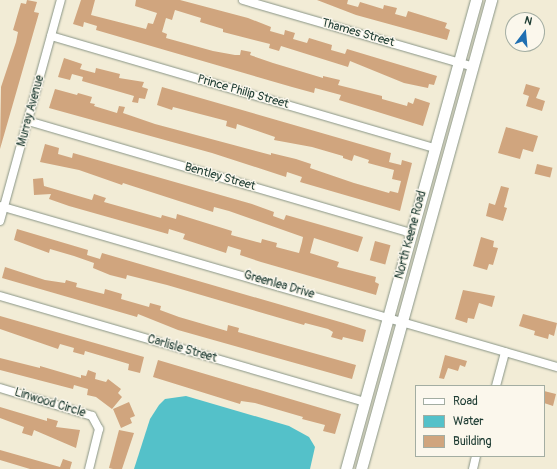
<!DOCTYPE html>
<html>
<head>
<meta charset="utf-8">
<style>
  body { margin:0 }
  #map { position:relative; width:557px; height:469px; overflow:hidden; background:#f2ecd6; font-family:Pangolin,sans-serif }
  div>[style] { position:absolute }
  .water>* { inset:0; background:#54c1c9 }
  .building>* { inset:0; background:#d0a57e; transform-origin:0 0 }
  .roads { filter:drop-shadow(0 0 1px #889485) drop-shadow(0 0 1px #889485) }
  .street>* { height:8px; margin:-4px; padding:0 4px; transform-origin:4px; border-radius:4px; background:#fff }
  .secondary>* { height:11px; margin:-5.5px; padding:0 5.5px; transform-origin:5.5px; border-radius:5.5px; background:#fff }
  span { translate:-50% -50%; white-space:nowrap; text-align:center; line-height:1.15; -webkit-text-stroke:3px #fbf7ec; paint-order:stroke }
  .street-label { font-size:12px; color:#1f3d34 }
  .legend { position:absolute; left:415px; top:385px; width:130px; height:72px; box-sizing:border-box; background:#fbf7ec; border:1px solid #a3ada2; margin:0; padding:5px 7px; list-style:none; font-size:12px; color:#1f3d34 }
  .legend li { display:flex; align-items:center; gap:8px; height:20px }
  .legend b { width:20px; border:1px solid #a3ada2 }
  .north { position:absolute; left:505px; top:12px; width:40px; height:40px; box-sizing:border-box; background:#fbf7ec; border:1px solid #a3ada2; border-radius:50%; rotate:16deg; font-size:11px; font-weight:700; line-height:16px; text-align:center; color:#1f3d34 }
  .north::after { content:''; display:block; margin:auto; width:14px; height:18px; background:#1f6fb2; clip-path:polygon(50% 0,100% 100%,50% 72%,0 100%) }
</style>
</head>
<body>
<div id="map">
  <div class="water">
    <i style="clip-path:polygon(186px 396px,289px 426px,309px 437px,315px 447px,310px 469px,134px 469px,150px 419px,159px 405px,165px 399px)"></i>
  </div>
  <div class="building">
    <i style="clip-path:polygon(27px 0,37px 2px,34px 12px,39px 13px,0 149px,1px 87px,16px 42px,18px 32px,13px 30px,21px 3px,26px 4px)"></i>
    <i style="clip-path:polygon(81px 0,95px 0,91px 15px,146px 29px,148px 23px,153px 24px,157px 13px,135px 6px,136px 0,180px 0,248px 18px,271px 27px,270px 31px,284px 35px,285px 30px,295px 33px,293px 39px,307px 43px,309px 38px,332px 45px,331px 50px,345px 54px,347px 49px,437px 76px,434px 85px,429px 84px,428px 88px,404px 83px,350px 61px,348px 67px,281px 46px,279px 51px,269px 48px,270px 44px,223px 32px,223px 29px,200px 22px,201px 18px,175px 10px,172px 20px,166px 18px,162px 32px,167px 34px,166px 38px,213px 51px,235px 55px,240px 55px,241px 50px,251px 52px,250px 55px,273px 63px,323px 78px,323px 76px,340px 80px,338px 85px,382px 96px,382px 99px,407px 106px,408px 102px,413px 104px,415px 98px,430px 103px,423px 126px,339px 100px,341px 95px,315px 88px,314px 93px,292px 87px,96px 30px,97px 26px,84px 22px,83px 27px,73px 24px)"></i>
    <i style="clip-path:polygon(317px 0,348px 0,347px 4px,358px 7px,360px 2px,383px 9px,384px 5px,397px 8px,395px 14px,406px 17px,408px 11px,447px 23px,445px 28px,450px 30px,447px 40px,356px 15px)"></i>
    <i style="clip-path:polygon(64px 58px,82px 64px,80px 69px,95px 73px,96px 68px,120px 74px,119px 78px,144px 82px,142px 87px,148px 89px,145px 99px,139px 98px,138px 103px,132px 102px,134px 96px,82px 81px,83px 77px,72px 74px,70px 80px,58px 77px)"></i>
    <i style="clip-path:polygon(526px 84px,540px 88px,536px 98px,545px 101px,542px 111px,526px 106px,529px 96px,523px 94px)"></i>
    <i style="clip-path:polygon(162px 87px,391px 153px,389px 162px,401px 165px,402px 160px,412px 163px,400px 211px,300px 182px,302px 177px,287px 172px,286px 177px,212px 153px,49px 108px,55px 89px,77px 95px,78px 93px,92px 97px,90px 103px,95px 104px,94px 106px,117px 113px,119px 106px,125px 107px,123px 113px,155px 124px,271px 155px,271px 153px,296px 159px,311px 164px,310px 168px,354px 183px,389px 193px,390px 191px,398px 193px,401px 181px,392px 179px,394px 170px,368px 163px,369px 160px,354px 155px,352px 161px,343px 158px,343px 156px,312px 147px,274px 140px,275px 137px,237px 124px,236px 129px,226px 126px,227px 121px,173px 107px,172px 110px,157px 105px)"></i>
    <i style="clip-path:polygon(506px 127px,538px 136px,533px 152px,523px 149px,520px 159px,498px 153px)"></i>
    <i style="clip-path:polygon(45px 144px,59px 148px,58px 154px,72px 158px,73px 153px,252px 204px,274px 212px,273px 216px,284px 220px,286px 215px,363px 237px,358px 252px,314px 238px,310px 253px,339px 262px,337px 267px,376px 277px,375px 282px,379px 284px,376px 295px,261px 262px,240px 255px,241px 250px,228px 246px,226px 253px,183px 239px,185px 234px,169px 229px,168px 234px,69px 206px,49px 199px,51px 194px,34px 195px,33px 179px,43px 178px,44px 186px,92px 200px,94px 194px,106px 198px,104px 202px,161px 218px,162px 215px,176px 219px,177px 214px,232px 231px,231px 235px,261px 243px,262px 239px,277px 243px,276px 247px,299px 253px,302px 242px,303px 237px,229px 211px,214px 207px,213px 212px,123px 183px,122px 185px,79px 170px,40px 162px)"></i>
    <i style="left:537px;top:164px;width:16px;height:10px;rotate:14deg"></i>
    <i style="clip-path:polygon(501px 186px,509px 188px,504px 207px,507px 208px,503px 221px,486px 216px,489px 203px,495px 205px)"></i>
    <i style="clip-path:polygon(17px 229px,88px 250px,87px 255px,100px 259px,102px 253px,347px 324px,366px 330px,363px 342px,343px 337px,342px 340px,331px 337px,333px 332px,328px 329px,305px 323px,304px 325px,167px 285px,127px 275px,126px 279px,110px 275px,93px 268px,94px 263px,74px 256px,50px 249px,49px 253px,14px 240px)"></i>
    <i style="clip-path:polygon(481px 237px,494px 241px,493px 247px,498px 248px,493px 265px,489px 264px,487px 270px,473px 266px)"></i>
    <i style="left:375px;top:241px;width:16px;height:20px;rotate:15deg"></i>
    <i style="clip-path:polygon(5px 267px,45px 280px,65px 283px,66px 280px,77px 283px,76px 287px,104px 294px,105px 289px,122px 294px,121px 299px,149px 307px,150px 303px,161px 306px,160px 310px,179px 317px,227px 331px,228px 325px,239px 328px,238px 332px,356px 365px,352px 379px,178px 330px,138px 314px,137px 317px,2px 278px)"></i>
    <i style="clip-path:polygon(463px 290px,495px 296px,492px 307px,479px 303px,474px 319px,468px 318px,467px 323px,455px 319px)"></i>
    <i style="clip-path:polygon(523px 314px,557px 323px,554px 336px,549px 334px,548px 339px,534px 335px,535px 331px,519px 326px)"></i>
    <i style="clip-path:polygon(0 316px,144px 357px,140px 373px,128px 370px,129px 364px,85px 351px,84px 355px,73px 352px,74px 348px,60px 344px,58px 349px,0 329px)"></i>
    <i style="clip-path:polygon(445px 355px,467px 361px,465px 367px,460px 365px,458px 371px,448px 368px,444px 379px,439px 378px)"></i>
    <i style="clip-path:polygon(0 358px,40px 368px,40px 366px,81px 378px,81px 375px,86px 376px,88px 370px,96px 373px,95px 379px,106px 382px,108px 379px,121px 389px,118px 393px,122px 397px,112px 409px,96px 397px,87px 395px,88px 389px,74px 385px,73px 389px,0 370px)"></i>
    <i style="clip-path:polygon(158px 360px,341px 414px,335px 434px,323px 431px,325px 425px,302px 419px,303px 417px,255px 403px,241px 401px,240px 404px,153px 377px)"></i>
    <i style="clip-path:polygon(544px 391px,556px 394px,553px 406px,544px 403px)"></i>
    <i style="clip-path:polygon(129px 402px,135px 416px,130px 418px,132px 423px,121px 428px,113px 409px)"></i>
    <i style="clip-path:polygon(0 407px,47px 421px,47px 418px,58px 421px,56px 427px,80px 430px,76px 448px,34px 430px,32px 436px,22px 433px,24px 427px,0 418px)"></i>
    <i style="clip-path:polygon(119px 430px,134px 433px,122px 469px,113px 469px,109px 468px)"></i>
    <i style="clip-path:polygon(0 450px,60px 467px,63px 459px,72px 462px,70px 469px,30px 469px,0 460px)"></i>
  </div>
  <div class="roads">
    <div class="street">
      <i style="left:243px;top:0;width:240px;rotate:16.2deg"></i>
      <i style="left:51px;top:36px;width:400px;rotate:16.3deg"></i>
      <i style="left:28px;top:121px;width:400px;rotate:16.3deg"></i>
      <i style="left:0;top:206px;width:580px;rotate:16.12deg"></i>
      <i style="left:0;top:221px;width:229px;rotate:-74.6deg"></i>
      <i style="left:0;top:296px;width:380px;rotate:16.2deg"></i>
      <i style="left:496px;top:386px;width:35px;rotate:-75deg"></i>
      <i style="left:0;top:388px;width:96px;rotate:16.9deg"></i>
      <i style="left:92px;top:416px;width:15px;rotate:62deg"></i>
      <i style="left:99px;top:429px;width:41px;rotate:104deg"></i>
      <i style="left:473px;top:469px;width:13px;rotate:-77deg"></i>
    </div>
    <div class="secondary">
      <i style="left:346px;top:469px;width:487px;rotate:-74.5deg"></i>
      <i style="left:361px;top:469px;width:487px;rotate:-74.5deg"></i>
    </div>
  </div>
  <div class="street-label">
    <span style="left:358px;top:33px;rotate:16deg">Thames Street</span>
    <span style="left:243px;top:92px;rotate:16deg">Prince Philip Street</span>
    <span style="left:31px;top:111px;rotate:-75deg">Murray Avenue</span>
    <span style="left:220px;top:177px;rotate:16deg">Bentley Street</span>
    <span style="left:411px;top:235px;rotate:-75deg">North Keene Road</span>
    <span style="left:279px;top:285px;rotate:16deg">Greenlea Drive</span>
    <span style="left:182px;top:349px;rotate:16deg">Carlisle Street</span>
    <span style="left:50px;top:403px;rotate:17deg">Linwood Circle</span>
  </div>
  <ul class="legend">
  <li><b style="height:5px;background:#fff"></b>Road</li>
  <li><b style="height:11px;background:#54c1c9"></b>Water</li>
  <li><b style="height:11px;background:#d0a57e"></b>Building</li>
  </ul>
  <div class="north">N</div>
</div>
</body>
</html>
